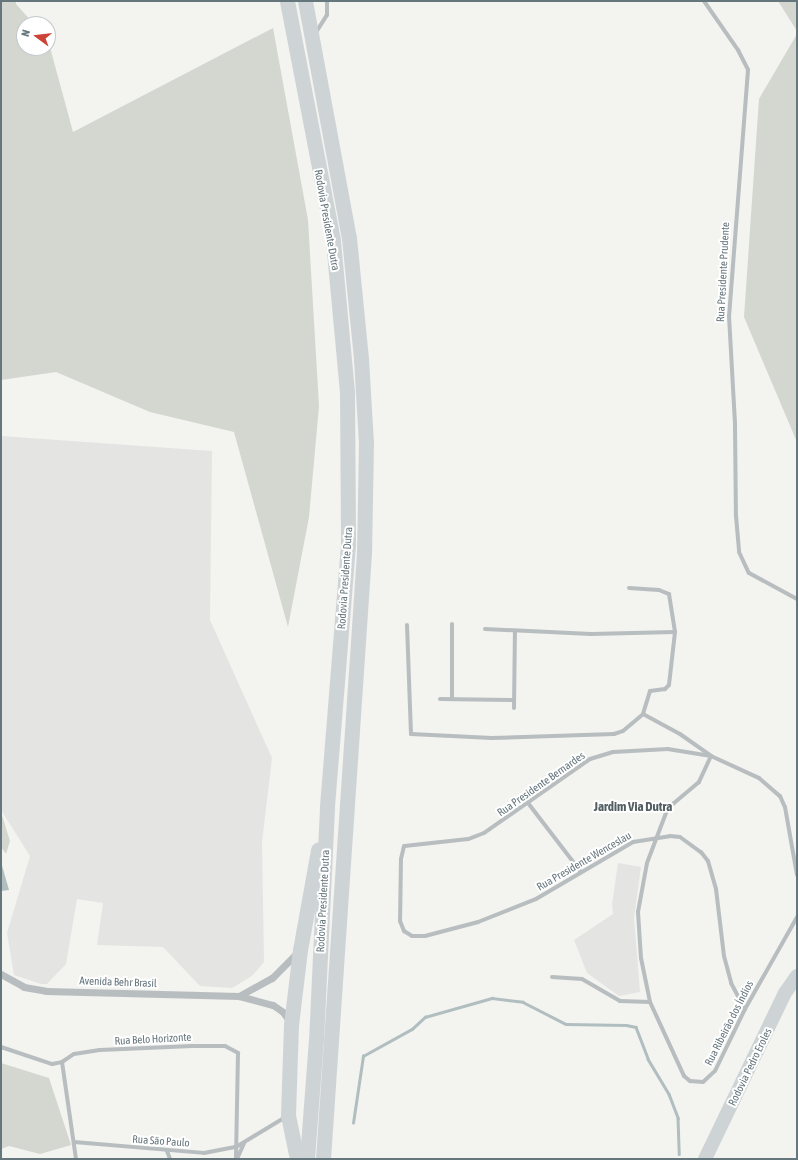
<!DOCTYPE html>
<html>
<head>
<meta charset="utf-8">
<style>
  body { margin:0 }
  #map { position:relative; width:798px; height:1160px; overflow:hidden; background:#f3f3f0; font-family:"Asap Condensed",sans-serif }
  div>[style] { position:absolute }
  .built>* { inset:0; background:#e4e4e3 }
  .green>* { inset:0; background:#d3d7cf }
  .water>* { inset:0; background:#b1bec0 }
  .stream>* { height:2.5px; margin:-1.25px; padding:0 1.25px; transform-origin:1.25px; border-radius:1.25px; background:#b1bec0 }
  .minor>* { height:4px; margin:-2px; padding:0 2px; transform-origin:2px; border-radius:2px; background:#b8bdbf }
  .tertiary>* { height:7px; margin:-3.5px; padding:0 3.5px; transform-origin:3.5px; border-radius:3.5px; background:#b8bdbf }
  .trunk>* { height:14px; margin:-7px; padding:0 7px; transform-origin:7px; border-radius:7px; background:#ced4d6 }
  .motorway>* { height:15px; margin:-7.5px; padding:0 7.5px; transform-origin:7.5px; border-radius:7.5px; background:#ced4d6 }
  span { translate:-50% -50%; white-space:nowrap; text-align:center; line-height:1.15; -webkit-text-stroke:4px #fff; paint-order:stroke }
  .street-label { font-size:11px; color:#66767d }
  .quarter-label { font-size:13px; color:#535e63; font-weight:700 }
  .frame { position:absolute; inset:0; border:2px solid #66767d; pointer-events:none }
  .north { position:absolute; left:16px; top:16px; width:40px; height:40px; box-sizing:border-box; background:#fff; border:1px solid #c2c8cb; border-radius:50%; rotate:285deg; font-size:11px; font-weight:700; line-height:16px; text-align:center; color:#66767d }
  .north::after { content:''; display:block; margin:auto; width:14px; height:18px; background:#cc4337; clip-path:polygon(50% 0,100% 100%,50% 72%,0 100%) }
</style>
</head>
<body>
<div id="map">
  <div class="built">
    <i style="clip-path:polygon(1px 436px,212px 451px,210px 620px,272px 758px,262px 842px,264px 962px,252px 976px,232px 988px,200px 986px,163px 947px,97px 945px,103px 903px,77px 899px,66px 964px,47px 984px,41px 984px,14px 975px,7px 933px,30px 856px,1px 810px)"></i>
    <i style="clip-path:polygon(618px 863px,641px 867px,634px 918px,640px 992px,619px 996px,587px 973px,574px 940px,613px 914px,612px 904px)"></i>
  </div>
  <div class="green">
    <i style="clip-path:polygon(1px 1px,16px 1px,16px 4px,34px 24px,24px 24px,24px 48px,48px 48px,48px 40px,73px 132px,273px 28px,308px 220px,319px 406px,309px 517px,288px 627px,234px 432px,150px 412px,56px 372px,1px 380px)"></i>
    <i style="clip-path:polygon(778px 1px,797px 1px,797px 31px)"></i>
    <i style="clip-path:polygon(797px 34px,797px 442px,744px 317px,759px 99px)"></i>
    <i style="clip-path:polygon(1px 812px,10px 841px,6px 854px,1px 847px)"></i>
    <i style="clip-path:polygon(1px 1063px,49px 1078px,71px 1145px,40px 1154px,9px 1146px,1px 1149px)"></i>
  </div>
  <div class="water">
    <i style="clip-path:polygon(1px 862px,9px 890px,1px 891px)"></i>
  </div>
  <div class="stream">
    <i style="left:353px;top:1123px;width:68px;rotate:-81.5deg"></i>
    <i style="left:363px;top:1056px;width:56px;rotate:-28.9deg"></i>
    <i style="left:412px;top:1029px;width:18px;rotate:-43deg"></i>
    <i style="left:425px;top:1017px;width:70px;rotate:-15.8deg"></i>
    <i style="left:492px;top:998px;width:31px;rotate:7deg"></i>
    <i style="left:523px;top:1002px;width:48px;rotate:27.1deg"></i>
    <i style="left:566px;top:1024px;width:60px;rotate:1deg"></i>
    <i style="left:626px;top:1025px;width:10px;rotate:11deg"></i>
    <i style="left:636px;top:1027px;width:34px;rotate:69deg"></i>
    <i style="left:648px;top:1059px;width:41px;rotate:59deg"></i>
    <i style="left:669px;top:1094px;width:26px;rotate:69deg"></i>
    <i style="left:678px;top:1118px;width:36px;rotate:88deg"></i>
  </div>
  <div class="minor">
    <i style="left:704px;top:1px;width:60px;rotate:55.2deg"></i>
    <i style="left:738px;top:50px;width:22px;rotate:63deg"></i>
    <i style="left:748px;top:70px;width:247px;rotate:94.4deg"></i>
    <i style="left:729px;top:316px;width:109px;rotate:86.8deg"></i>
    <i style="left:735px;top:425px;width:91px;rotate:89.4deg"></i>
    <i style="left:736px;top:516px;width:36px;rotate:85deg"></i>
    <i style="left:739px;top:552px;width:23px;rotate:65deg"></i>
    <i style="left:749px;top:573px;width:55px;rotate:28.4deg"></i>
    <i style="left:315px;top:34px;width:22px;rotate:-58deg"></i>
    <i style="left:327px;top:15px;width:14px;rotate:-90deg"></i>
    <i style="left:629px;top:588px;width:30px;rotate:4deg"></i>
    <i style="left:659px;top:590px;width:11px;rotate:22deg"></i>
    <i style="left:669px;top:594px;width:38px;rotate:81deg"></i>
    <i style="left:675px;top:632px;width:53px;rotate:96.5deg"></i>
    <i style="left:669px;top:685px;width:6px;rotate:135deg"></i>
    <i style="left:665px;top:689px;width:15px;rotate:172deg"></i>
    <i style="left:650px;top:691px;width:24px;rotate:107deg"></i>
    <i style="left:452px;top:624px;width:75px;rotate:90deg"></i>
    <i style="left:407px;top:625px;width:109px;rotate:87.9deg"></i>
    <i style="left:411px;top:734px;width:81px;rotate:2.8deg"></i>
    <i style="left:492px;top:738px;width:122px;rotate:-1.9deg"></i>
    <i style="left:614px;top:734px;width:9px;rotate:-18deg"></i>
    <i style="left:623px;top:731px;width:26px;rotate:-40deg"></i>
    <i style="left:643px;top:714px;width:42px;rotate:28.4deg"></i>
    <i style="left:680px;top:734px;width:38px;rotate:35deg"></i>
    <i style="left:711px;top:756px;width:53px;rotate:24.6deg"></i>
    <i style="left:759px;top:778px;width:28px;rotate:41deg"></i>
    <i style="left:780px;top:796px;width:12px;rotate:66deg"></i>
    <i style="left:785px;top:807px;width:69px;rotate:80deg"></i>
    <i style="left:485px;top:629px;width:106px;rotate:2.7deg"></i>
    <i style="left:591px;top:634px;width:84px;rotate:-1.4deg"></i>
    <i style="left:440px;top:699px;width:74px;rotate:0.8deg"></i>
    <i style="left:514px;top:708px;width:77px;rotate:-89.3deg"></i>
    <i style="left:711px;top:756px;width:44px;rotate:-170.8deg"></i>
    <i style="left:668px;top:749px;width:55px;rotate:176.9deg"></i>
    <i style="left:613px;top:752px;width:24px;rotate:163deg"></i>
    <i style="left:590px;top:759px;width:129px;rotate:145.1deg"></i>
    <i style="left:484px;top:833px;width:17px;rotate:159deg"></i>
    <i style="left:468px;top:839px;width:64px;rotate:173.8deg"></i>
    <i style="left:404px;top:846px;width:13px;rotate:103deg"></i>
    <i style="left:401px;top:859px;width:62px;rotate:90.9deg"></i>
    <i style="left:400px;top:921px;width:11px;rotate:68deg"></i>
    <i style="left:404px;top:931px;width:9px;rotate:32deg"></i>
    <i style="left:412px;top:936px;width:13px"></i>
    <i style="left:425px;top:936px;width:55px;rotate:-14.8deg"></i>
    <i style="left:478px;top:922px;width:62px;rotate:-21.6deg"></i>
    <i style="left:536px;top:899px;width:113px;rotate:-30.4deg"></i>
    <i style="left:633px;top:842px;width:37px;rotate:-9deg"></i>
    <i style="left:670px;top:836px;width:10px;rotate:6deg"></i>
    <i style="left:680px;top:837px;width:26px;rotate:36deg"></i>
    <i style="left:701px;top:852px;width:11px;rotate:52deg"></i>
    <i style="left:708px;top:861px;width:29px;rotate:74deg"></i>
    <i style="left:716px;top:889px;width:67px;rotate:83.2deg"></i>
    <i style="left:724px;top:956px;width:28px;rotate:75deg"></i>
    <i style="left:731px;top:983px;width:30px;rotate:62deg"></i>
    <i style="left:711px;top:756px;width:29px;rotate:115deg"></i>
    <i style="left:699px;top:782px;width:33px;rotate:140deg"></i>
    <i style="left:674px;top:803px;width:13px;rotate:129deg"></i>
    <i style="left:666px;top:813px;width:53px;rotate:110.8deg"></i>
    <i style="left:647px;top:863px;width:50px;rotate:100.4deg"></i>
    <i style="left:638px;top:912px;width:46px;rotate:86.3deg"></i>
    <i style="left:641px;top:958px;width:45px;rotate:78.4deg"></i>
    <i style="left:650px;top:1002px;width:81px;rotate:65.3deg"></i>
    <i style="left:684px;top:1076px;width:8px;rotate:40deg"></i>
    <i style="left:690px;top:1081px;width:13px;rotate:4deg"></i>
    <i style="left:703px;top:1082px;width:16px;rotate:-43deg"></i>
    <i style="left:715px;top:1071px;width:69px;rotate:-64.2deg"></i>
    <i style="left:745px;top:1009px;width:106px;rotate:-60.5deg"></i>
    <i style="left:528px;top:803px;width:87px;rotate:52.5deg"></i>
    <i style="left:552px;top:977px;width:30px;rotate:4deg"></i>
    <i style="left:582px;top:979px;width:44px;rotate:30.1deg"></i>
    <i style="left:620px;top:1001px;width:30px;rotate:2deg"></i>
    <i style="left:1px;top:1047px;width:54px;rotate:18.4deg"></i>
    <i style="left:52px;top:1064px;width:10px;rotate:-11deg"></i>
    <i style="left:74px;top:1142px;width:130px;rotate:4.8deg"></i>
    <i style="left:204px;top:1153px;width:33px;rotate:-11deg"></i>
    <i style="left:236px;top:1147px;width:56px;rotate:-31.1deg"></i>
    <i style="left:167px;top:1151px;width:9px;rotate:69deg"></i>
    <i style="left:76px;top:1159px;width:98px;rotate:-98.2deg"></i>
    <i style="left:62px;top:1062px;width:14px;rotate:-34deg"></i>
    <i style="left:74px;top:1054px;width:26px;rotate:-9deg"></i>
    <i style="left:100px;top:1050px;width:92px;rotate:-2.5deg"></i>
    <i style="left:192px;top:1046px;width:33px"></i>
    <i style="left:225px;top:1046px;width:15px;rotate:28deg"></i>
    <i style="left:238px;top:1053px;width:106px;rotate:91.1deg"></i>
    <i style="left:237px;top:1159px;width:17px;rotate:-66deg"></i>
  </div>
  <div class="tertiary">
    <i style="left:1px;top:974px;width:26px;rotate:29deg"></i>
    <i style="left:24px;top:987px;width:22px;rotate:10deg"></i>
    <i style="left:46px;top:991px;width:193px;rotate:1.5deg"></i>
    <i style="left:239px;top:996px;width:35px;rotate:15deg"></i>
    <i style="left:273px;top:1005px;width:12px;rotate:35deg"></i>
    <i style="left:283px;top:1012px;width:12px;rotate:55deg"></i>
    <i style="left:239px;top:996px;width:38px;rotate:-29deg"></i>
    <i style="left:272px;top:978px;width:37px;rotate:-45deg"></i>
  </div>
  <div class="trunk">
    <i style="left:705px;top:1159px;width:184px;rotate:-64.3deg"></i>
    <i style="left:785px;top:993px;width:21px;rotate:-55deg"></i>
  </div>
  <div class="motorway">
    <i style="left:287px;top:1px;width:244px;rotate:79.1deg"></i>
    <i style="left:333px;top:241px;width:153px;rotate:84.7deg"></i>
    <i style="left:347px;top:393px;width:152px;rotate:89.6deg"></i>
    <i style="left:348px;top:545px;width:264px;rotate:94.6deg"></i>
    <i style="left:327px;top:808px;width:231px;rotate:92.7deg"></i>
    <i style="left:316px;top:1039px;width:120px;rotate:94.3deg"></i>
    <i style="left:305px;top:1px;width:241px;rotate:79.5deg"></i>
    <i style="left:349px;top:238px;width:122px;rotate:84.3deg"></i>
    <i style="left:361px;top:359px;width:83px;rotate:86.6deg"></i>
    <i style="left:366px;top:442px;width:111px;rotate:91deg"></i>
    <i style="left:364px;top:553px;width:607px;rotate:93.87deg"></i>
    <i style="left:297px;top:1159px;width:45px;rotate:-101.6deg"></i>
    <i style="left:288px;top:1115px;width:90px;rotate:-88.1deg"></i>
    <i style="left:291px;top:1025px;width:76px;rotate:-83.2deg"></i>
    <i style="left:300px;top:950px;width:102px;rotate:-79.8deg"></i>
  </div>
  <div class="street-label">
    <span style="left:327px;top:220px;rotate:80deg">Rodovia Presidente Dutra</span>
    <span style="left:723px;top:272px;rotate:-87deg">Rua Presidente Prudente</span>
    <span style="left:345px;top:578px;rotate:-86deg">Rodovia Presidente Dutra</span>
    <span style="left:541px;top:784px;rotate:-35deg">Rua Presidente Bernardes</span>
    <span style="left:584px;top:861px;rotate:-30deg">Rua Presidente Wenceslau</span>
    <span style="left:323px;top:901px;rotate:-87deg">Rodovia Presidente Dutra</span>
    <span style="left:118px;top:982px;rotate:2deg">Avenida Behr Brasil</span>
    <span style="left:729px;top:1023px;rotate:-63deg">Rua Ribeirão dos Índios</span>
    <span style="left:153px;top:1039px;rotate:-3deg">Rua Belo Horizonte</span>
    <span style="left:750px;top:1067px;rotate:-64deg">Rodovia Pedro Eroles</span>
    <span style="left:161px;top:1141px;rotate:4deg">Rua São Paulo</span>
  </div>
  <div class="quarter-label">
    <span style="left:633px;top:807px">Jardim Via Dutra</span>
  </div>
  <div class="frame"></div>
  <div class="north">N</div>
</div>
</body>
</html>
